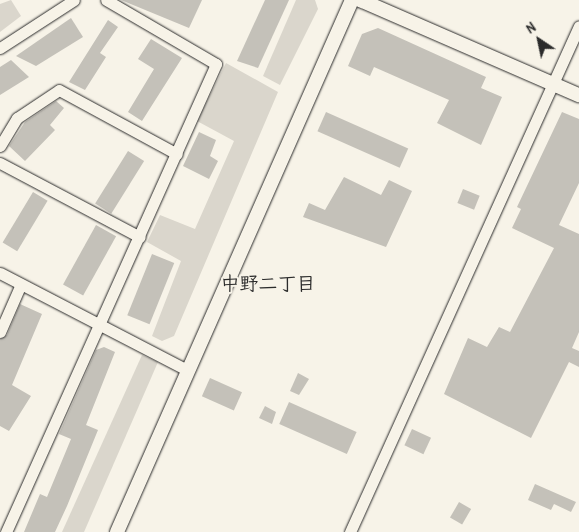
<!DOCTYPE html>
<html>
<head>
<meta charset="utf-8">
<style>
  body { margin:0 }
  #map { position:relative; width:579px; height:532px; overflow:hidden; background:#f7f3e8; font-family:"Patrick Hand","Klee One",sans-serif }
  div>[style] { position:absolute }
  .green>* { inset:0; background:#dad6cc }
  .building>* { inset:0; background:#c4c1b9; transform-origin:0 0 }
  .roads { filter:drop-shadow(0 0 1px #2b2b2b) drop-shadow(0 0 1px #2b2b2b) }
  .minor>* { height:11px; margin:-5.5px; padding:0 5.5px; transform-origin:5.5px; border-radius:5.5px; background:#f7f3e8 }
  .tertiary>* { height:14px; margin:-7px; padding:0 7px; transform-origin:7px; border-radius:7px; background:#f7f3e8 }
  span { translate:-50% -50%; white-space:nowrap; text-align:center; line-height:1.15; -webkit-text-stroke:4px #f7f3e8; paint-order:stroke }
  .neighbourhood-label { font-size:19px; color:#2b2b2b; font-weight:700 }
  .north { position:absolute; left:514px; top:15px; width:50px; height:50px; -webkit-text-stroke:4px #f7f3e8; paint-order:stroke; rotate:326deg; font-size:14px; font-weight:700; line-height:20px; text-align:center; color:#2b2b2b }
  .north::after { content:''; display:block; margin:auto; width:18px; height:22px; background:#2b2b2b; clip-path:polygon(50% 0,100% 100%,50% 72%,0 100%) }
</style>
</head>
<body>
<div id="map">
  <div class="green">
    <i style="clip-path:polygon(11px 0,21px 16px,0 32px,0 4px)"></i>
    <i style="clip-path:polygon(296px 0,315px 0,318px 9px,280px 85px,263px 76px)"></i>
    <i style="clip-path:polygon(226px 63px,278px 92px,174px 336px,162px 341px,152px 336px,181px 261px,147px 242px,160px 215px,195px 229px,234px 141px,197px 121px)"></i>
    <i style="clip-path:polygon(142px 355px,158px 362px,84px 532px,62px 532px)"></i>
  </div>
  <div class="building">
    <i style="clip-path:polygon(121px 0,202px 0,189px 28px)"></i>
    <i style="clip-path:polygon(265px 0,289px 0,258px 68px,237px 61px)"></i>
    <i style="clip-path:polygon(71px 18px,83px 37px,36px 66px,16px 56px)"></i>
    <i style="clip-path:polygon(108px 20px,118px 27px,100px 53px,106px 57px,85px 90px,69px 82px)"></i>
    <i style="clip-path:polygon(378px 28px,486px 77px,481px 88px,502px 97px,481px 145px,437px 123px,449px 100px,374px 67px,370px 76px,348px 66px,362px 34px)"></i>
    <i style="clip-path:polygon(151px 39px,182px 58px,142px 121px,128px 112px,154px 69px,138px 59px)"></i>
    <i style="clip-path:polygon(11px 60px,29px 77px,0 95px,0 67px)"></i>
    <i style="clip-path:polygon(56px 101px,64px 108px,50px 125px,55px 130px,25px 161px,9px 146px,25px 122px)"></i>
    <i style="left:326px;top:112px;width:90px;height:21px;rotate:24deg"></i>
    <i style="clip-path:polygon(562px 112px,579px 119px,579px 183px,559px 225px,579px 234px,579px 332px,572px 348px,579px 351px,579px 367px,569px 362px,531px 438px,444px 394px,468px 338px,487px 347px,499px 327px,510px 332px,554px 248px,512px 228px,521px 209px,517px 207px)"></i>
    <i style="clip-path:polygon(199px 132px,216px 140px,210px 156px,218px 161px,209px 179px,183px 166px)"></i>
    <i style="left:128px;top:151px;width:19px;height:62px;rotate:32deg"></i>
    <i style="clip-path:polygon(344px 177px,381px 195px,389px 180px,412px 191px,386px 247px,303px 217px,309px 203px,325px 210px)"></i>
    <i style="left:463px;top:189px;width:18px;height:15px;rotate:22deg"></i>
    <i style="left:33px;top:192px;width:17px;height:59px;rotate:31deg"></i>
    <i style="left:96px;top:225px;width:23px;height:68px;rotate:29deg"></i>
    <i style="left:152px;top:254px;width:24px;height:66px;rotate:22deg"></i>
    <i style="clip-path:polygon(20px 304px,42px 314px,12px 385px,31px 396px,9px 431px,0 426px,0 339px,7px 335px)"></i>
    <i style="clip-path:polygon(104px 347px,115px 352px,86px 425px,98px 430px,67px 506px,55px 532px,24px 532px,40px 494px,47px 497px,71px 439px,59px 434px,96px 350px)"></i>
    <i style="clip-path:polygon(298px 373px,309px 379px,299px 395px,290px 391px)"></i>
    <i style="left:210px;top:378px;width:35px;height:20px;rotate:24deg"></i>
    <i style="left:289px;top:402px;width:74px;height:24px;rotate:24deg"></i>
    <i style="clip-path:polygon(265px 406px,276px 412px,272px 424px,259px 418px)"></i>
    <i style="left:412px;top:429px;width:21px;height:18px;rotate:25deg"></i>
    <i style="clip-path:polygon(535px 484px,576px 502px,571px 512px,554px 504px,551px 510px,528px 500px)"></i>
    <i style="left:459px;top:502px;width:14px;height:18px;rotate:30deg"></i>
  </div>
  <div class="roads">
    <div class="minor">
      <i style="left:0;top:48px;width:88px;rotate:-33deg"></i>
      <i style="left:0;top:146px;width:33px;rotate:-59deg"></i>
      <i style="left:17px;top:118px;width:50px;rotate:-33.7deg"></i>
      <i style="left:59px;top:90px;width:134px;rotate:28.5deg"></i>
      <i style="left:0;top:163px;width:158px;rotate:27.9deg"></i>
      <i style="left:0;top:273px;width:211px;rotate:27.4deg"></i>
      <i style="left:0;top:332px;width:52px;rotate:-66.4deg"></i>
      <i style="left:6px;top:532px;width:513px;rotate:-65.83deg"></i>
      <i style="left:216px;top:64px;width:127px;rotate:-149.8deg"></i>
      <i style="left:350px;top:532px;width:555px;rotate:-65.65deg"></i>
    </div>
    <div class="tertiary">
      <i style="left:360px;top:0;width:239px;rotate:23.5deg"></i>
      <i style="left:117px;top:532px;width:582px;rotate:-66.17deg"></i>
    </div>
  </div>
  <div class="neighbourhood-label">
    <span style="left:268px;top:284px">中野二丁目</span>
  </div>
  <div class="north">N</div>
</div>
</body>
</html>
